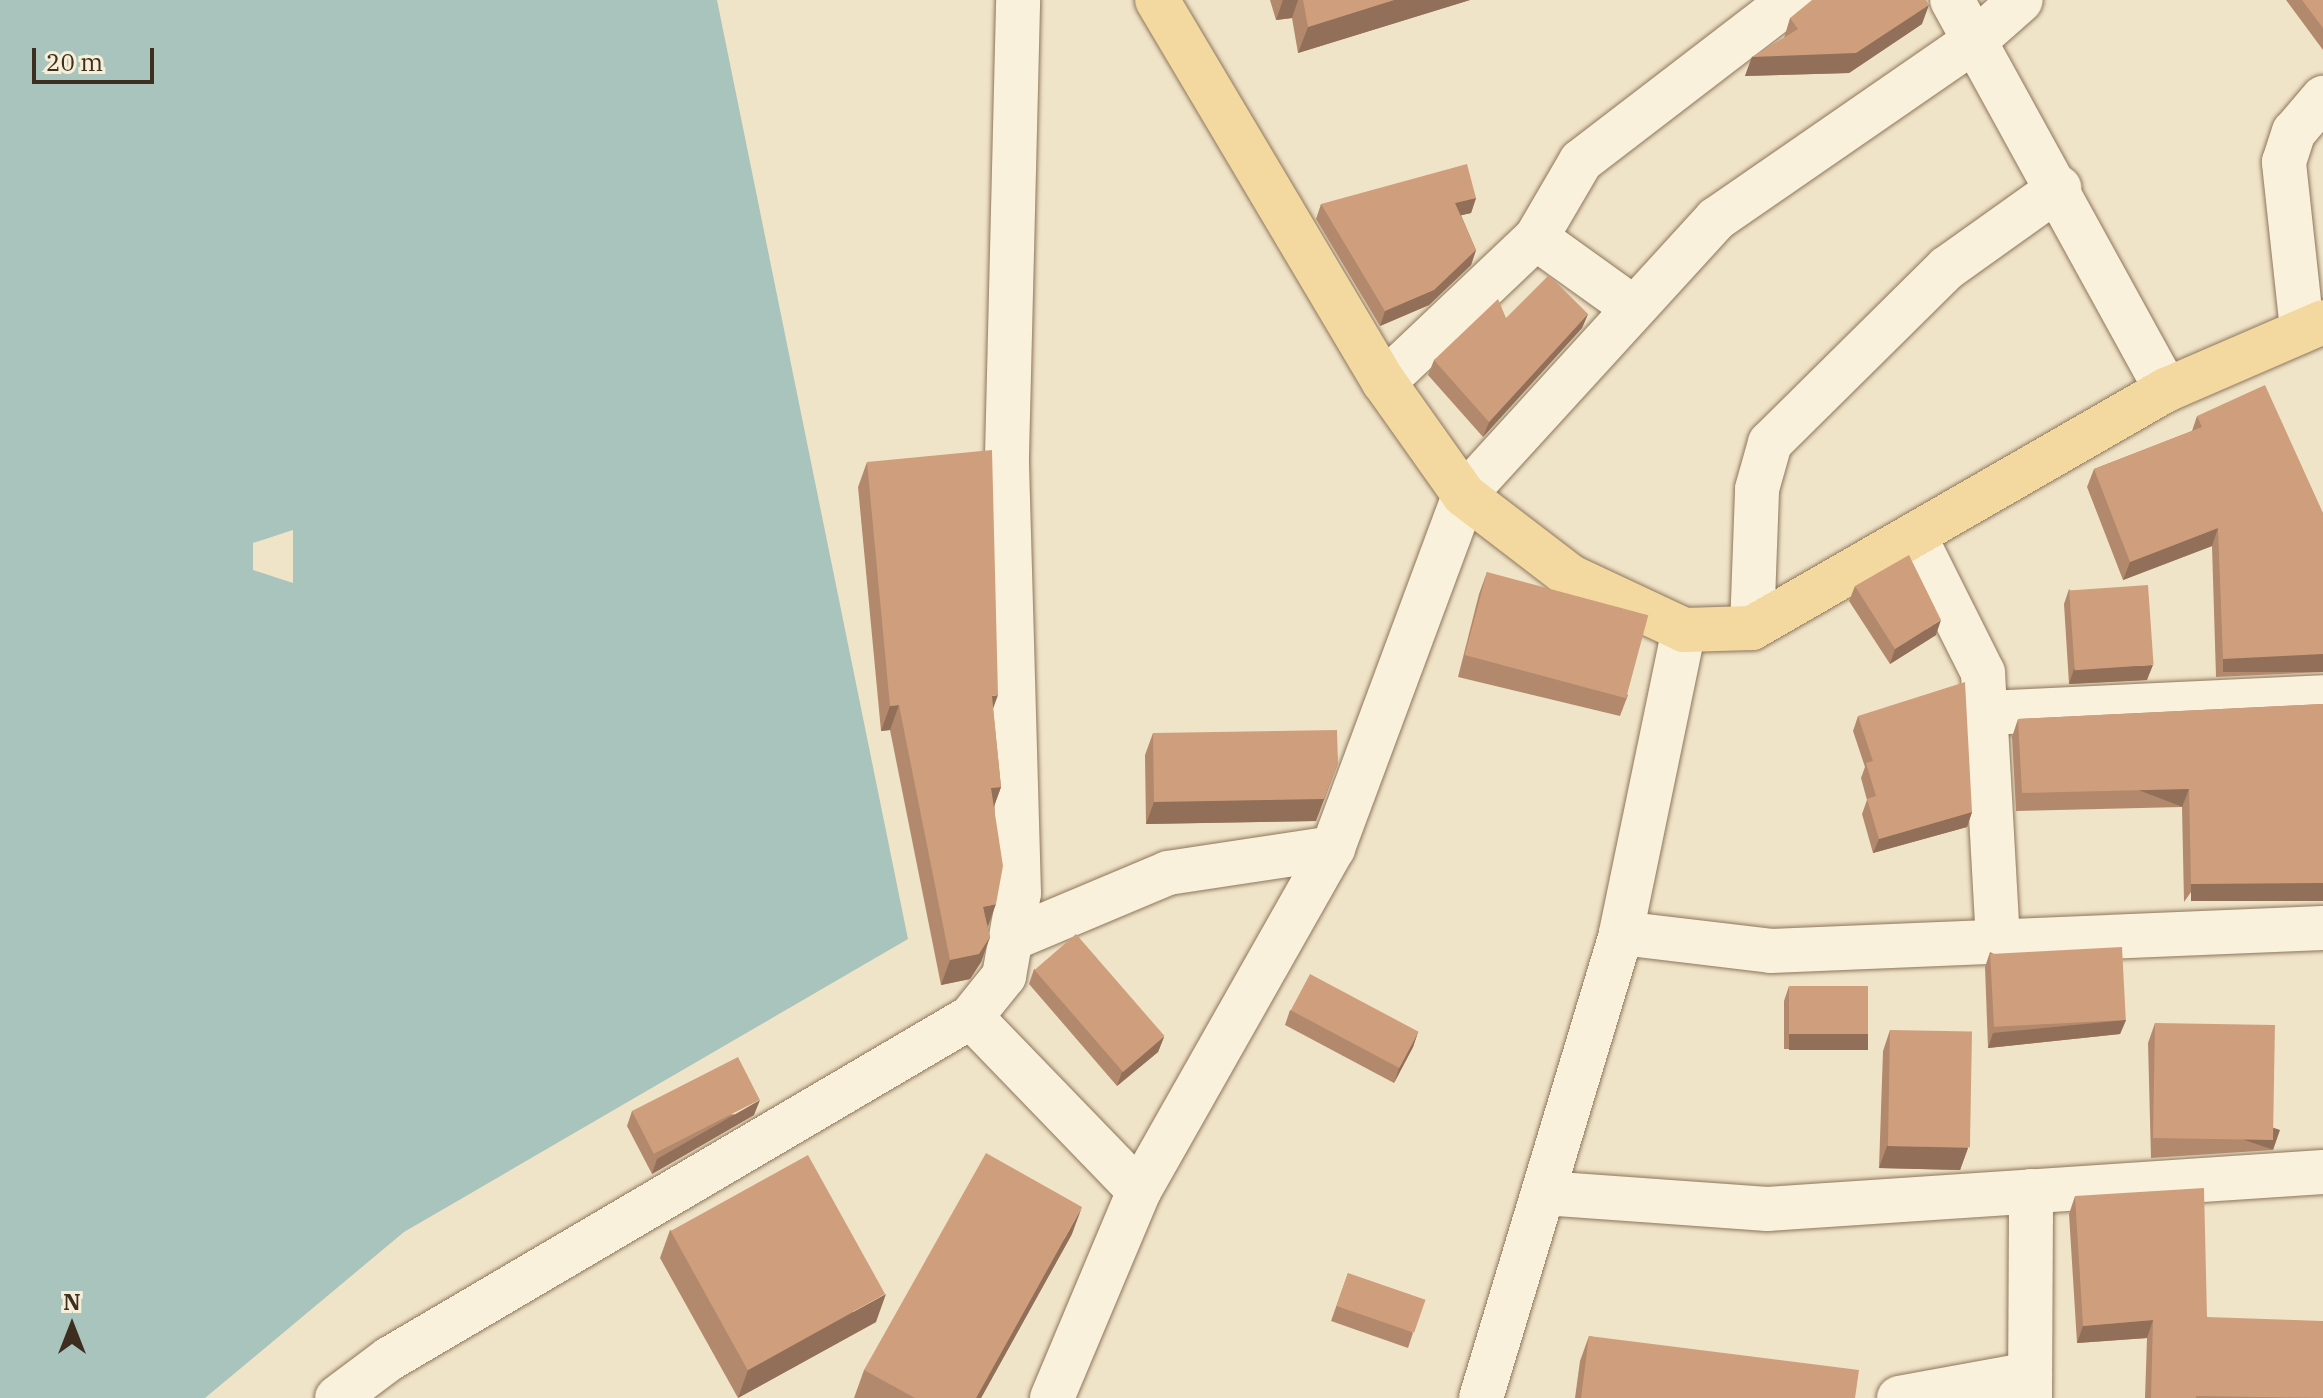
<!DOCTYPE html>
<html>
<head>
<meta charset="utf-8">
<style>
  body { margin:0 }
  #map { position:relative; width:2323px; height:1398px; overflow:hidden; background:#f0e4c8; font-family:"IBM Plex Serif",serif }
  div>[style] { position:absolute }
  .water>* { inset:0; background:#a9c4bc }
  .roads { filter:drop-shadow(0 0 2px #8d765c) drop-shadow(0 0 2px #8d765c) }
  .minor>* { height:44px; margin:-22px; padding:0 22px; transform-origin:22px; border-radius:22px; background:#faf1dc }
  .major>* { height:44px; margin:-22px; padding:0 22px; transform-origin:22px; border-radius:22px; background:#f3d9a0 }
  .wall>* { inset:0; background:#b2896c }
  .shaded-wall>* { inset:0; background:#916f58; transform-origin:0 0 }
  .building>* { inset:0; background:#cf9f7d; transform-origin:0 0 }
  span { translate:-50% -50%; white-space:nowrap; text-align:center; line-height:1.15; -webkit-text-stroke:8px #f7eed8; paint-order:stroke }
  .north { position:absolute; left:32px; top:1286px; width:80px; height:80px; -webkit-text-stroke:6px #f7eed8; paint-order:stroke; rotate:0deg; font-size:22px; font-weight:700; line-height:32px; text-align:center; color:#3d2e20 }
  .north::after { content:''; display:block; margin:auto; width:28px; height:36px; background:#3d2e20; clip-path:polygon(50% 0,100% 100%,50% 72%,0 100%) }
  .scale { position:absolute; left:32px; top:48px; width:122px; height:36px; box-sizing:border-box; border:4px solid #3d2e20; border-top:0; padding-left:10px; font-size:24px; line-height:28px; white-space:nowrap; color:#3d2e20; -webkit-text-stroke:6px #f7eed8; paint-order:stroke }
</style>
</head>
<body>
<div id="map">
  <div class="water">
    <i style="clip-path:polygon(evenodd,0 0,717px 0,908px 939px,404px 1232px,205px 1398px,0 1398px,0 0,293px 530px,293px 583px,253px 570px,253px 543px,293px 530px)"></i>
  </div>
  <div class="roads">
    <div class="minor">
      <i style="left:1952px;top:0;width:445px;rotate:61.2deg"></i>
      <i style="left:1536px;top:238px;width:117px;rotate:35.6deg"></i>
      <i style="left:2302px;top:329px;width:168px;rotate:-96.2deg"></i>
      <i style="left:2284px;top:162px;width:32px;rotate:-72deg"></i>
      <i style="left:2294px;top:132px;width:45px;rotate:-49.5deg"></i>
      <i style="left:1384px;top:382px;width:209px;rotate:-43.5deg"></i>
      <i style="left:1536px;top:238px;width:89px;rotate:-59.7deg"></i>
      <i style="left:1581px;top:161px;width:265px;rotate:-37.5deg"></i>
      <i style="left:1914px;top:535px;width:154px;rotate:63.4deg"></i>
      <i style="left:1983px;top:673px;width:268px;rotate:86.8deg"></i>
      <i style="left:1752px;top:628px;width:139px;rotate:-87.9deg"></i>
      <i style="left:1757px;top:489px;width:48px;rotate:-74.2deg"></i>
      <i style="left:1770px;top:443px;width:249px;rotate:-44.7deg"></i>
      <i style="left:1947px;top:268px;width:138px;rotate:-35.5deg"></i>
      <i style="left:1988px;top:713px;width:335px;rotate:-2.7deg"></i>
      <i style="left:1621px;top:933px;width:151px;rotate:6.8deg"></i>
      <i style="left:1771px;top:951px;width:552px;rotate:-2.39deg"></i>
      <i style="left:1016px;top:937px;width:165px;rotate:-22.8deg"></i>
      <i style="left:1168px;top:873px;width:167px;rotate:-8.6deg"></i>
      <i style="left:971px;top:1017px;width:242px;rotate:46deg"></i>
      <i style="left:1544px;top:1193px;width:224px;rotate:4.1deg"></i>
      <i style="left:1767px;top:1209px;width:557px;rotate:-3.81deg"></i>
      <i style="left:337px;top:1398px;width:65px;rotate:-36.9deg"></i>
      <i style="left:389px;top:1359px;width:675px;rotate:-30.44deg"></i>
      <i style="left:971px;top:1017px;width:53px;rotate:-51.2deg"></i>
      <i style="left:1004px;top:976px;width:84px;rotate:-79.8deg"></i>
      <i style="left:1019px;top:893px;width:437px;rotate:-91.6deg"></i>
      <i style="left:1007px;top:456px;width:456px;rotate:-88.6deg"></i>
      <i style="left:1052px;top:1398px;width:225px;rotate:-67.2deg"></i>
      <i style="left:1139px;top:1191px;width:394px;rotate:-60.5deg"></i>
      <i style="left:1333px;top:848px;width:377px;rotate:-69.6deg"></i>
      <i style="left:1464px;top:495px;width:374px;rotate:-47.6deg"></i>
      <i style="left:1716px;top:219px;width:318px;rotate:-34.6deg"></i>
      <i style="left:1978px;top:38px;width:57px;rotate:-41.5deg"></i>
      <i style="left:1481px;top:1398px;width:486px;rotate:-73.2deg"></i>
      <i style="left:1621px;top:933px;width:309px;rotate:-78.3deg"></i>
      <i style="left:1899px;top:1398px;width:133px;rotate:-10.4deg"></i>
      <i style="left:2030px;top:1398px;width:207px;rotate:-89.7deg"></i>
    </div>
    <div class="major">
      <i style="left:1157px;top:0;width:444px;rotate:59.3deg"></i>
      <i style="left:1384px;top:382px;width:138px;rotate:54.7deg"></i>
      <i style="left:1464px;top:495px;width:135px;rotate:37.5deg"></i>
      <i style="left:1571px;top:577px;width:125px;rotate:25.1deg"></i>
      <i style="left:1684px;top:630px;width:68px;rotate:-1.7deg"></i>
      <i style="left:1752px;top:628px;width:478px;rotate:-29.9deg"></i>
      <i style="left:2166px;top:390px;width:171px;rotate:-23.4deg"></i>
    </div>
  </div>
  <div class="wall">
    <i style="clip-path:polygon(1270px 0,1470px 0,1298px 53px,1292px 18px,1276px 20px)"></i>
    <i style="clip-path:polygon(2286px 0,2323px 0,2323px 50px)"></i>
    <i style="clip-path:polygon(1790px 18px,1922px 24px,1849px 73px,1745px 76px,1752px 57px,1784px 38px)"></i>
    <i style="clip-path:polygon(1476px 198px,1471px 213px,1461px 215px,1476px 250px,1471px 265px,1429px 305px,1380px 326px,1316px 219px,1321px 204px)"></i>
    <i style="clip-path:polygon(1588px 314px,1582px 328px,1483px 437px,1428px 375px,1434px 360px,1506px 318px)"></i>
    <i style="clip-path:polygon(2197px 416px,2323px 513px,2323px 672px,2216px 677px,2212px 546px,2123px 580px,2087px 487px,2094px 469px,2192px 431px)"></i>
    <i style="clip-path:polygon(867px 462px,993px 709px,1001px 787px,994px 806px,988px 927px,990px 937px,981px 962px,970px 979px,941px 985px,890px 730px,881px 731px,858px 487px)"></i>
    <i style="clip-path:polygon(1487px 572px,1628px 695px,1620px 716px,1458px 677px,1479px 594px)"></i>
    <i style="clip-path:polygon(1855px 586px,1936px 635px,1890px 664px,1849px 601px)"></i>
    <i style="clip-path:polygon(2069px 589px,2147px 680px,2069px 684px,2064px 604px)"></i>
    <i style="clip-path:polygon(2323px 704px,2184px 902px,2182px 807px,2016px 811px,2012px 737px,2018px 719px)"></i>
    <i style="clip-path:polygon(1858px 716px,1972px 812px,1967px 827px,1873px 853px,1862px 814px,1867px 800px,1861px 778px,1865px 767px,1853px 731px)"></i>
    <i style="clip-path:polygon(1153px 733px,1316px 821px,1146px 824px,1145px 755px)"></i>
    <i style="clip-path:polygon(1990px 952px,2126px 1020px,2120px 1034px,1988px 1048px,1985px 967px)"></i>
    <i style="clip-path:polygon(1034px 969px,1164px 1037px,1158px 1052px,1117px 1086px,1029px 984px)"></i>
    <i style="clip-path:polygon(1789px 986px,1868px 1034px,1863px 1049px,1784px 1049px,1784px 1001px)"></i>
    <i style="clip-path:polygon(1290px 1010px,1418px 1032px,1413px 1047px,1394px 1083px,1285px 1025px)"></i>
    <i style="clip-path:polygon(2155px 1023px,2273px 1150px,2151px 1158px,2148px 1043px)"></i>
    <i style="clip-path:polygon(1890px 1030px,1968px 1148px,1960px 1170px,1879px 1168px,1883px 1051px)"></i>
    <i style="clip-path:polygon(632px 1111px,754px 1115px,652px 1174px,627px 1126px)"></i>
    <i style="clip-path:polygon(2075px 1196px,2207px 1317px,2323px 1398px,2145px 1398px,2147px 1338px,2077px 1343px,2069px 1214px)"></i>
    <i style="clip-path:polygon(670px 1230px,876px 1322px,738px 1398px,660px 1258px)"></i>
    <i style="clip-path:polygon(1072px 1234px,981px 1398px,854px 1398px,864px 1370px)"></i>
    <i style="clip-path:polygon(1348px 1273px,1413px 1333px,1408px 1348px,1331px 1321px)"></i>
    <i style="clip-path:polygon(1589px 1336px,1855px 1398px,1575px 1398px,1580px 1361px)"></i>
  </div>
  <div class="shaded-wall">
    <i style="clip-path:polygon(1283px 0,1298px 0,1292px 18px,1276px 20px)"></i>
    <i style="clip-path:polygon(1394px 0,1470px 0,1298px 53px,1308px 27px)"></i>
    <i style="clip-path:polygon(1929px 5px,1922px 24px,1849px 73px,1745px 76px,1752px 57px)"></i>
    <i style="clip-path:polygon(1476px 198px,1471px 213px,1450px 218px,1455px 203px)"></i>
    <i style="clip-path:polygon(1476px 250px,1471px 265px,1429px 305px,1380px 326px,1385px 311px)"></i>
    <i style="clip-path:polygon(1588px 314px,1582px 328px,1483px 437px,1489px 422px)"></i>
    <i style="clip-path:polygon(2218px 528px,2212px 546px,2123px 580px,2130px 562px)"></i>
    <i style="clip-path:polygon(1941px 620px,1936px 635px,1890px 664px,1895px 649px)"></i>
    <i style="left:2323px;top:654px;width:18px;height:100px;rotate:90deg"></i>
    <i style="clip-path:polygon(2153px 665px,2147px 680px,2069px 684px,2074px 669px)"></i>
    <i style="clip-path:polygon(998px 695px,989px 720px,992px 696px)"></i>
    <i style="clip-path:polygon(899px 705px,890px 730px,881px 731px,890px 706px)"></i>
    <i style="clip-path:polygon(1338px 763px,1316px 821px,1146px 824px,1154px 802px)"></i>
    <i style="clip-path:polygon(1001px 787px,992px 812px,991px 788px)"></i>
    <i style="left:2189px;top:789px;width:19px;height:167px;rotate:111deg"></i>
    <i style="clip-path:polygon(1972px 812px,1967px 827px,1873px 853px,1879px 839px)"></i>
    <i style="left:2323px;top:883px;width:18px;height:132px;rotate:90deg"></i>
    <i style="clip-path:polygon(996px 904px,987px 929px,983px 907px)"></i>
    <i style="clip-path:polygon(990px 937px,981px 962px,970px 979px,941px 985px,950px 960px)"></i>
    <i style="clip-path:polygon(2126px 1020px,2120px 1034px,1988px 1048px,1993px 1033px)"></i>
    <i style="clip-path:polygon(1418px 1032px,1413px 1047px,1394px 1083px,1399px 1068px)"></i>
    <i style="left:1789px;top:1034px;width:79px;height:16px"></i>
    <i style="clip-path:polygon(1164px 1037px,1158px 1052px,1117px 1086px,1122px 1072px)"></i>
    <i style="clip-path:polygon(760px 1100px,754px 1115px,652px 1174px,657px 1159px)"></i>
    <i style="left:2280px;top:1130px;width:21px;height:121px;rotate:109deg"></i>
    <i style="clip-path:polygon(1887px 1146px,1968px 1148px,1960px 1170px,1879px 1168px)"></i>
    <i style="clip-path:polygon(1082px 1207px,1072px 1234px,981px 1398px,976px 1398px)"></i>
    <i style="clip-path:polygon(886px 1294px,876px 1322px,738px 1398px,748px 1370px)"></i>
    <i style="clip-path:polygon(2153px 1320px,2147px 1338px,2077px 1343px,2083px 1326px)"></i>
  </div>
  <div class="building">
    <i style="clip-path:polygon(1303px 0,1394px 0,1308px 27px)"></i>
    <i style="clip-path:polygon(1812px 0,1926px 0,1929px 5px,1856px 53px,1752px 57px,1798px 29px,1790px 18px)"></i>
    <i style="clip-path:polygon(2302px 0,2323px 0,2323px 28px)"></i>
    <i style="clip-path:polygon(1467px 164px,1476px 198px,1455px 203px,1476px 250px,1434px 290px,1385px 311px,1321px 204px)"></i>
    <i style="clip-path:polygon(1549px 275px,1588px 314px,1489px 422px,1434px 360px,1498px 299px,1506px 318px)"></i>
    <i style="clip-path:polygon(2265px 385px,2323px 513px,2323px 654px,2223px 659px,2218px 528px,2130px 562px,2094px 469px,2202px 427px,2197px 416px)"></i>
    <i style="clip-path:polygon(992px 450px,998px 695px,992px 696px,1001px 787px,991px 788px,1003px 866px,996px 904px,983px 907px,990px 937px,979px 954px,950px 960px,899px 705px,890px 706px,867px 462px)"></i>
    <i style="clip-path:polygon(1909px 555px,1941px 620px,1895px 649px,1855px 586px)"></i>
    <i style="left:1487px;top:572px;width:167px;height:86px;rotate:15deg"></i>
    <i style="left:2148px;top:585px;width:80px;height:79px;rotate:86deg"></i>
    <i style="clip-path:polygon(1965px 682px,1972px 812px,1879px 839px,1867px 799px,1876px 796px,1866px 763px,1873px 761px,1858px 716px)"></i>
    <i style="clip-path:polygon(2323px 704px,2323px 883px,2191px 884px,2189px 789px,2022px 793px,2018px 719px)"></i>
    <i style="clip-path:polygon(1337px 730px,1338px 763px,1324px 799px,1154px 802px,1153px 733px)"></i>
    <i style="left:1076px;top:934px;width:135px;height:55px;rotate:49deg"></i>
    <i style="left:2122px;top:947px;width:73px;height:132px;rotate:87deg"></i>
    <i style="left:1310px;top:974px;width:123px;height:41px;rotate:28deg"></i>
    <i style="left:1789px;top:986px;width:79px;height:48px"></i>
    <i style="left:2155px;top:1023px;width:120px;height:115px;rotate:1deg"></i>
    <i style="left:1890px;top:1030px;width:82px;height:116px;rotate:1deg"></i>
    <i style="left:738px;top:1057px;width:48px;height:119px;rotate:63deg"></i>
    <i style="clip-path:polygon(986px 1153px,1082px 1207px,976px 1398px,915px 1398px,864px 1370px)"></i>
    <i style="left:808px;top:1155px;width:159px;height:157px;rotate:61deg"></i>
    <i style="clip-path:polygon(2204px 1188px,2207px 1317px,2323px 1321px,2323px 1398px,2196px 1396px,2196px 1398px,2151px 1398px,2153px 1320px,2083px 1326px,2075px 1196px)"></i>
    <i style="left:1348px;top:1273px;width:82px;height:35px;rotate:19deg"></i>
    <i style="clip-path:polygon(1589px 1336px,1859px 1370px,1855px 1398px,1581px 1398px)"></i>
  </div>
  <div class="north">N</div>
  <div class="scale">20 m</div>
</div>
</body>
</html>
